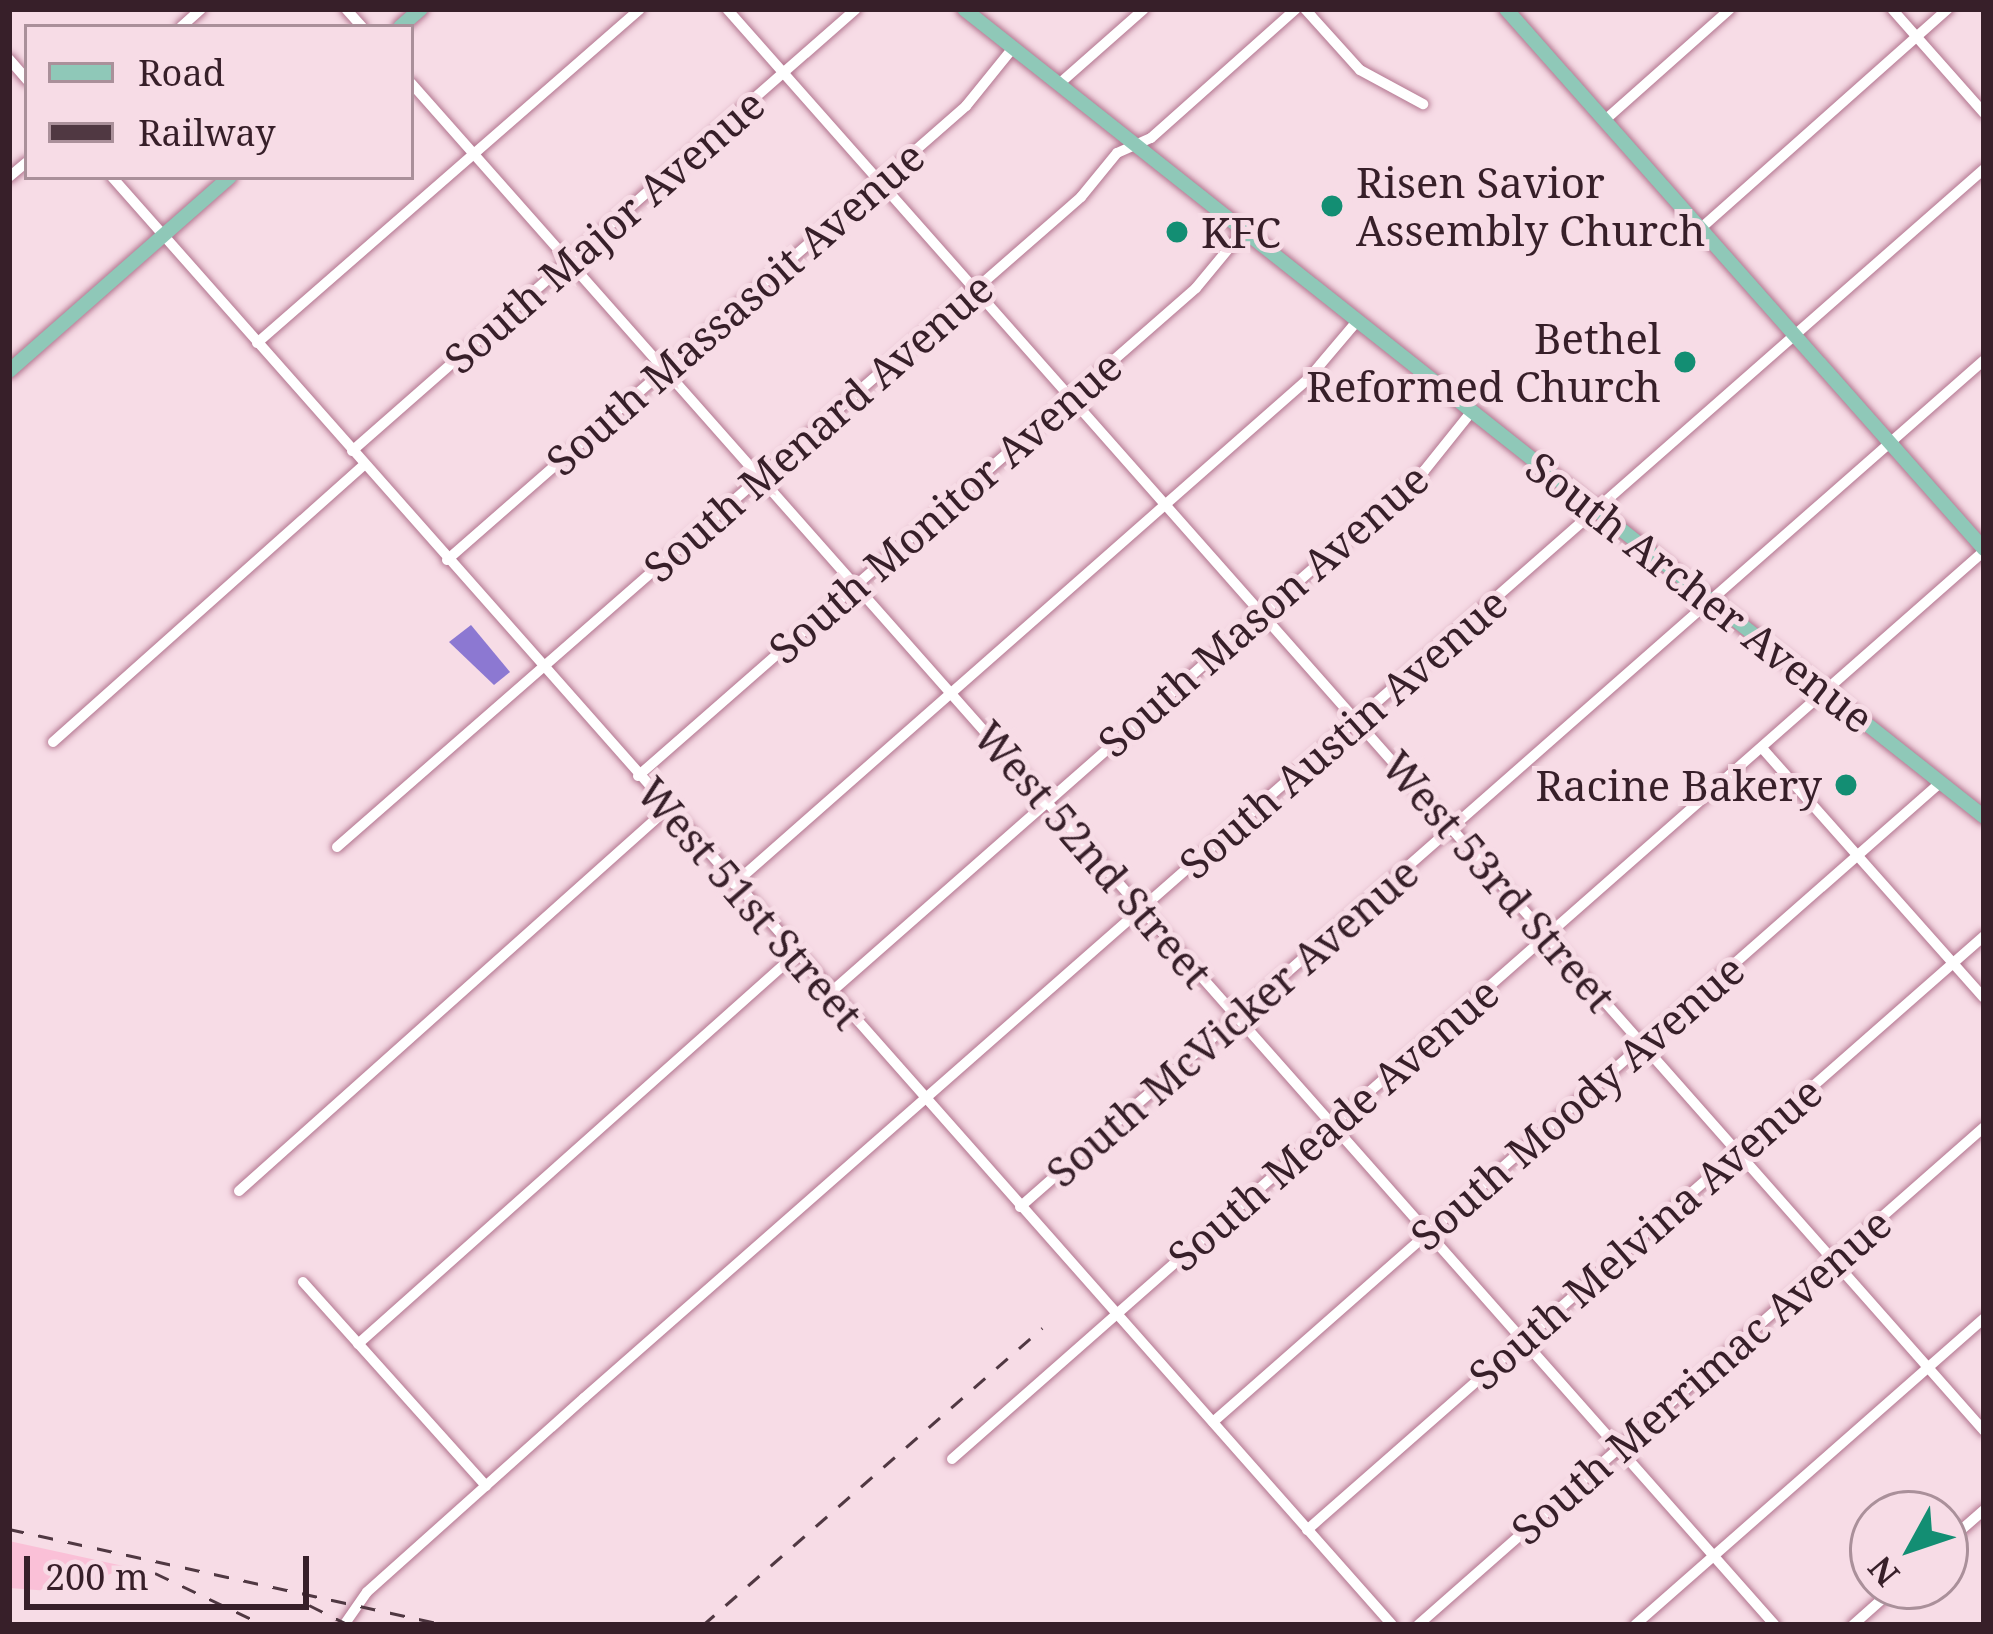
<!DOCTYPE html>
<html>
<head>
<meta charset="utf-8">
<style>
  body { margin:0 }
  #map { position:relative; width:1993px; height:1634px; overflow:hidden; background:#f7dce6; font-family:"Noto Serif",serif }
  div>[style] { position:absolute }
  .green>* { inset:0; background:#fac0d7 }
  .water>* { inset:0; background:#8c78d2 }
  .roads { filter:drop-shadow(0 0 3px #b2758f) drop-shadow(0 0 3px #b2758f) }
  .minor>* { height:10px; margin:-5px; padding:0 5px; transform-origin:5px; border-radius:5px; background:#fff }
  .major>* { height:14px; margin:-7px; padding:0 7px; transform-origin:7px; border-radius:7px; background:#8fc8b8 }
  .rail>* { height:3px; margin-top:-1.5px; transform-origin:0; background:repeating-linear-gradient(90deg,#503842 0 15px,transparent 0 30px) }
  .dots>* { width:33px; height:33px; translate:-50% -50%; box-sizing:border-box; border:6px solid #f7dce6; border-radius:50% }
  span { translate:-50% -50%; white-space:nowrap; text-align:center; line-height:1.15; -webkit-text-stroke:10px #f7dce6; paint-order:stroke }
  .poi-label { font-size:42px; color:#371f29 }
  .left { translate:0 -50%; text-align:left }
  .right { translate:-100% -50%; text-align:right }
  .street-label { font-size:42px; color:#371f29 }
  .frame { position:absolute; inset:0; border:12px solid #371f29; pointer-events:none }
  .legend { position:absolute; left:24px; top:24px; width:390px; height:156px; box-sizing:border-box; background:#f7dce6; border:3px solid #aa909a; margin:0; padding:15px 21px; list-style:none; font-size:36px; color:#371f29 }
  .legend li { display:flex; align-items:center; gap:24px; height:60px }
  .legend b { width:60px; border:3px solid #aa909a }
  .north { position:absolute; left:1849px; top:1490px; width:120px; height:120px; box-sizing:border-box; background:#f7dce6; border:3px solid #aa909a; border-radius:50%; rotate:230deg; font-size:33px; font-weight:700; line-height:48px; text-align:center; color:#371f29 }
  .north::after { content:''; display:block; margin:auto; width:42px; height:54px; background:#138e73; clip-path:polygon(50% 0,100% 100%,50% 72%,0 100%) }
  .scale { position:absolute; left:24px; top:1556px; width:285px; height:54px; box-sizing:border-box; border:6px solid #371f29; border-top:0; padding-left:15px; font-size:36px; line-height:42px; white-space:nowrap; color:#371f29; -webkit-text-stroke:9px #f7dce6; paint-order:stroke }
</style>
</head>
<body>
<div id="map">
  <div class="green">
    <i style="clip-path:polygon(9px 1541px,128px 1567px,64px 1592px,9px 1588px)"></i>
  </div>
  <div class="water">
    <i style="clip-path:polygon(471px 625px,510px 672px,494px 685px,449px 642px)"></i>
  </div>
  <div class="roads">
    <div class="minor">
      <i style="left:346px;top:9px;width:24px;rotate:48deg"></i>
      <i style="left:727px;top:9px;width:1898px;rotate:48.52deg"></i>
      <i style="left:1305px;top:9px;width:82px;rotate:48deg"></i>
      <i style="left:1360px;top:70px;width:72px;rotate:28.4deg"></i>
      <i style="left:1892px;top:9px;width:139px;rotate:48.5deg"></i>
      <i style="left:181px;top:27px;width:27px;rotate:-42deg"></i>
      <i style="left:9px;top:59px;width:28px;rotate:49deg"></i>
      <i style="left:411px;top:83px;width:2059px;rotate:48.51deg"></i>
      <i style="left:1059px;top:84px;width:113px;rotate:-41.4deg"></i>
      <i style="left:1605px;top:120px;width:167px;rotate:-41.6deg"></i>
      <i style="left:9px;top:177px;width:23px;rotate:-40deg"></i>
      <i style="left:112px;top:177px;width:1933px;rotate:48.52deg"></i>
      <i style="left:1700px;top:229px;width:332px;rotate:-41.6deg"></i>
      <i style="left:257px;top:343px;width:508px;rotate:-41.09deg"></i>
      <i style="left:352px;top:451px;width:670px;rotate:-41.25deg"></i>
      <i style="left:447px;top:560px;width:690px;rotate:-41.18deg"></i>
      <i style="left:966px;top:106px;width:75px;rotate:-51deg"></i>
      <i style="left:53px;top:742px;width:416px;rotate:-41.7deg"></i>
      <i style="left:1762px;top:748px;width:334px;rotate:48.4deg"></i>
      <i style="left:638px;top:776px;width:741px;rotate:-41.17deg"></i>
      <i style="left:1196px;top:288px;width:75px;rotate:-50.4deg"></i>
      <i style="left:337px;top:847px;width:988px;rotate:-41.14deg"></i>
      <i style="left:1081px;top:197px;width:57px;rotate:-50.7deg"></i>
      <i style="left:1117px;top:153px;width:37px;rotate:-24deg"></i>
      <i style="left:1151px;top:138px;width:194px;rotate:-41.7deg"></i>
      <i style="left:734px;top:884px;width:765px;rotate:-41.34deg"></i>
      <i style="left:1308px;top:379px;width:77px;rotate:-49.7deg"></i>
      <i style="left:830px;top:993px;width:791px;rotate:-41.31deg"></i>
      <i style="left:1424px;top:471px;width:77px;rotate:-51.3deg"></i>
      <i style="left:239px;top:1191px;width:574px;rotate:-41.75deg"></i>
      <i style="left:1020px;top:1207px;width:1283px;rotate:-41.3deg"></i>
      <i style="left:303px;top:1282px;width:274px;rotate:48.1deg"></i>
      <i style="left:358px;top:1344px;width:586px;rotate:-41.68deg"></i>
      <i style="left:1213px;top:1422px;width:969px;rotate:-41.32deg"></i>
      <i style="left:952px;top:1459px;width:1375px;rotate:-41.34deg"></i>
      <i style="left:1307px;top:1530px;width:901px;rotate:-41.26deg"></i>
      <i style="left:1945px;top:1544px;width:52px;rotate:-41.1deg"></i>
      <i style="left:344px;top:1625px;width:40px;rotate:-55.1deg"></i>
      <i style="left:367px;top:1592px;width:291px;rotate:-41.8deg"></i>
      <i style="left:584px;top:1398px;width:1863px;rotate:-41.28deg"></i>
      <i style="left:1418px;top:1625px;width:754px;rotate:-41.34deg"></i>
      <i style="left:1635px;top:1625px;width:465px;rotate:-41.3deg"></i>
      <i style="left:1853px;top:1625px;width:59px;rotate:-41.6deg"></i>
    </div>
    <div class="major">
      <i style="left:964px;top:9px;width:1301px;rotate:38.38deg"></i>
      <i style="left:1506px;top:9px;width:721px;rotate:48.49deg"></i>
      <i style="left:400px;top:27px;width:28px;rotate:-41deg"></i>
      <i style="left:9px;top:371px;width:294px;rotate:-41.3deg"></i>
    </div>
  </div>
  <div class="rail">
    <i style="left:9px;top:1529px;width:445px;rotate:12.4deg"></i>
    <i style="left:155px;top:1573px;width:121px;rotate:25.5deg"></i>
    <i style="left:309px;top:1605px;width:45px;rotate:26.6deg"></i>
    <i style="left:703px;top:1625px;width:451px;rotate:-41.2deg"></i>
  </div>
  <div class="dots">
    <i style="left:1332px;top:206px;background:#138e73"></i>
    <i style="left:1177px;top:232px;background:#138e73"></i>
    <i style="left:1685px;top:362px;background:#138e73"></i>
    <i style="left:1846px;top:785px;background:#138e73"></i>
  </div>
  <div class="poi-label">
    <span class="left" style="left:1356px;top:206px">Risen Savior<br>Assembly Church</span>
    <span class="left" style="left:1201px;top:232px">KFC</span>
    <span class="right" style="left:1661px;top:362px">Bethel<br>Reformed Church</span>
    <span class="right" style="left:1822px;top:785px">Racine Bakery</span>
  </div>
  <div class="street-label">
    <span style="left:604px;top:231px;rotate:-41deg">South Major Avenue</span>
    <span style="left:735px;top:308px;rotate:-41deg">South Massasoit Avenue</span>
    <span style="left:818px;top:427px;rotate:-41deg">South Menard Avenue</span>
    <span style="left:945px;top:507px;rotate:-41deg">South Monitor Avenue</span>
    <span style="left:1700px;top:592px;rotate:38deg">South Archer Avenue</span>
    <span style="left:1263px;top:610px;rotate:-41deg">South Mason Avenue</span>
    <span style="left:1343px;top:733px;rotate:-41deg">South Austin Avenue</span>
    <span style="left:1093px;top:854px;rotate:49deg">West 52nd Street</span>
    <span style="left:1499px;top:881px;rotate:49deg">West 53rd Street</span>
    <span style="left:750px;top:903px;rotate:49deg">West 51st Street</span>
    <span style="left:1232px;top:1022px;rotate:-41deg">South McVicker Avenue</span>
    <span style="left:1577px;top:1102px;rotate:-41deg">South Moody Avenue</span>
    <span style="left:1333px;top:1124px;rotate:-41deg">South Meade Avenue</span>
    <span style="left:1645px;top:1233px;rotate:-41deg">South Melvina Avenue</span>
    <span style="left:1701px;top:1376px;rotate:-41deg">South Merrimac Avenue</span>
  </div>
  <div class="frame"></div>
  <ul class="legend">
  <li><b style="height:15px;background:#8fc8b8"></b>Road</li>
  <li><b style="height:15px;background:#503842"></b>Railway</li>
  </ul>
  <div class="north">N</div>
  <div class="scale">200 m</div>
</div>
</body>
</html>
